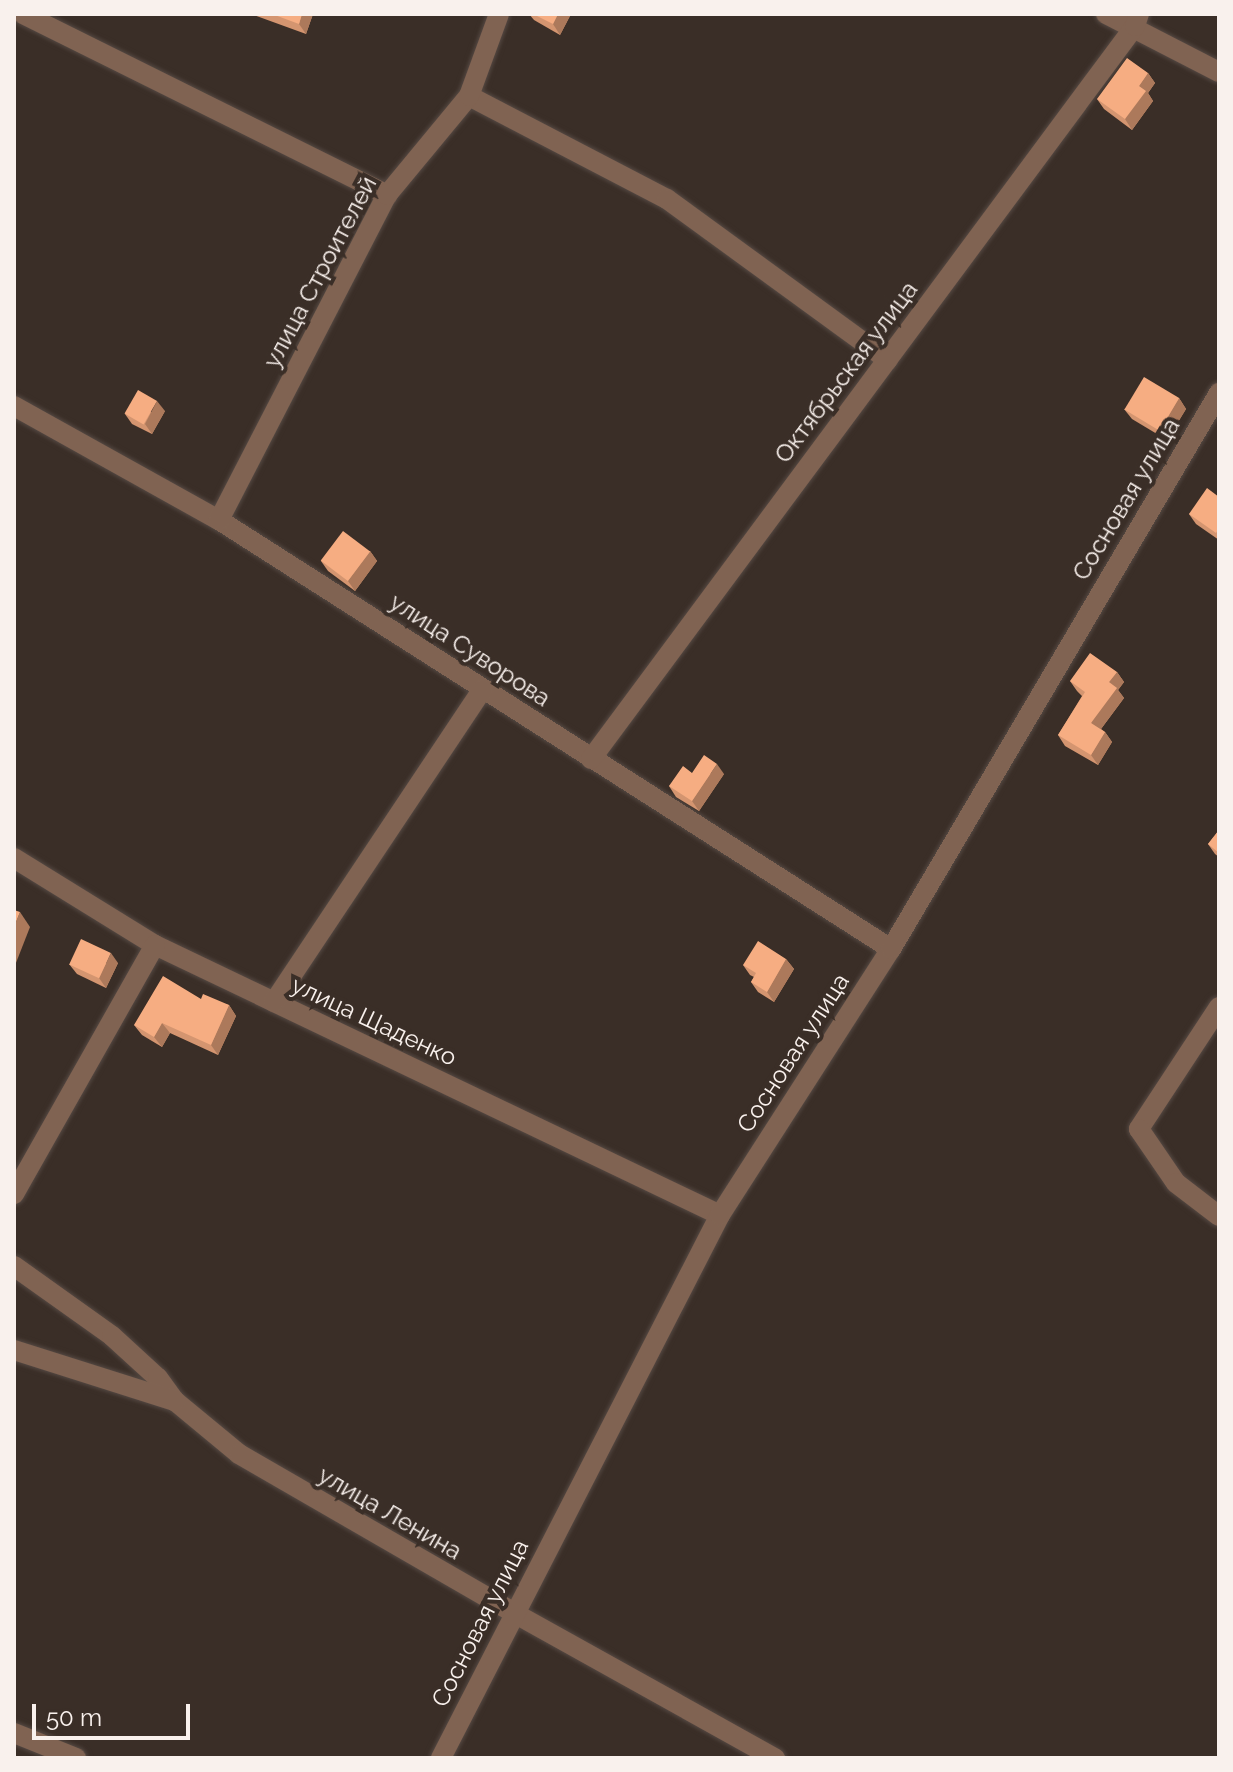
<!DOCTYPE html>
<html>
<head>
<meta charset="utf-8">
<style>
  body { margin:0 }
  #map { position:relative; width:1233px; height:1772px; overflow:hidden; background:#3a2e27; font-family:Raleway,sans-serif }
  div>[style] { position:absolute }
  .roads { filter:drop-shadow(0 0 2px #554943) drop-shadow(0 0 2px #554943) }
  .street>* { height:20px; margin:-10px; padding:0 10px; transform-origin:10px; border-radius:10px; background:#806352 }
  .wall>* { inset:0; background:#d49570 }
  .shaded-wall>* { inset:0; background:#ac795b }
  .building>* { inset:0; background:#f6ad82; transform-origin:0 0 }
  span { translate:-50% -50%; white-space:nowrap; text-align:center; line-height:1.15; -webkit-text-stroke:8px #3a2e27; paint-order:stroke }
  .street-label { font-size:24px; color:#f9f1ed }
  .frame { position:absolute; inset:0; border:16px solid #f9f1ed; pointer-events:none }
  .scale { position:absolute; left:32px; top:1704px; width:158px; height:36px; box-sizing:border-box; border:4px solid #f9f1ed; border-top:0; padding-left:10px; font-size:24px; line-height:28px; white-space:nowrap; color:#f9f1ed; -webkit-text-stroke:6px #3a2e27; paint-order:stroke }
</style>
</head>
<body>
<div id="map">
  <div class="roads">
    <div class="street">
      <i style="left:23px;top:14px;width:407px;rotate:26.4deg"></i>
      <i style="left:1106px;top:14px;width:127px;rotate:27.2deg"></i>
      <i style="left:469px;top:96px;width:223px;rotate:27.5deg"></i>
      <i style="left:667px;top:199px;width:273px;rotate:36.1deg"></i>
      <i style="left:14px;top:406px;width:235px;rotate:29.1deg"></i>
      <i style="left:219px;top:520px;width:797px;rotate:32.55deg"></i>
      <i style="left:219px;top:520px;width:366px;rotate:-62.7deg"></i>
      <i style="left:387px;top:195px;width:129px;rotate:-50.4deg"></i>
      <i style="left:469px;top:96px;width:87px;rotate:-69.9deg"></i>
      <i style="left:591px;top:759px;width:913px;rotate:-53.42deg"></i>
      <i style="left:1135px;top:26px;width:13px;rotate:-72deg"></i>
      <i style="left:14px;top:858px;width:166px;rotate:31.7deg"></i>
      <i style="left:155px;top:945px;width:626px;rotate:25.54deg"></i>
      <i style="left:274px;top:1002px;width:376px;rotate:-56.3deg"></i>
      <i style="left:1219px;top:1007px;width:146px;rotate:123.3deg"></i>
      <i style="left:1139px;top:1129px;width:65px;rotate:55.6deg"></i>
      <i style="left:1176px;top:1183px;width:54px;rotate:37.5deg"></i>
      <i style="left:14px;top:1194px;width:286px;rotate:-60.5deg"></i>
      <i style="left:14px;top:1266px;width:120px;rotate:35.5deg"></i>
      <i style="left:112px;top:1336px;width:62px;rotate:42.4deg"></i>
      <i style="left:158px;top:1378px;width:29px;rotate:54deg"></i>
      <i style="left:175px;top:1401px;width:83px;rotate:39.6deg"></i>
      <i style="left:239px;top:1454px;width:318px;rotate:30deg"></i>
      <i style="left:514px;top:1613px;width:299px;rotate:29.1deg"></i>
      <i style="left:14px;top:1350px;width:169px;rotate:17.6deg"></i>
      <i style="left:14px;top:1733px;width:67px;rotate:22deg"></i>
      <i style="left:441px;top:1758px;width:610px;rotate:-62.81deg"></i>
      <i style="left:720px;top:1215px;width:316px;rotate:-57.3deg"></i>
      <i style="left:891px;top:949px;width:646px;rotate:-59.46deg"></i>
    </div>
  </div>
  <div class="wall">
    <i style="clip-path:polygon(251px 14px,313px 14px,306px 34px)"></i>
    <i style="clip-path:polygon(529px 14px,571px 14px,560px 35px,534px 20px)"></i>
    <i style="clip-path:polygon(1148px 73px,1155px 83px,1148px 93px,1153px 101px,1132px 130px,1104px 109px,1097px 99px)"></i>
    <i style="clip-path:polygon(1179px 398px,1186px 409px,1167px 440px,1132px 419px,1124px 409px)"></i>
    <i style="clip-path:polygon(165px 411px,152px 434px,132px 424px,125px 414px)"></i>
    <i style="clip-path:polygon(1219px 497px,1219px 540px,1196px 524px,1189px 514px)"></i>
    <i style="clip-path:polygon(370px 551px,377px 561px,355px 591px,328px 571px,321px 561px)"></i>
    <i style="clip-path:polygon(1117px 672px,1124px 682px,1118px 690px,1124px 698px,1101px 729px,1105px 732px,1112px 742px,1098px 765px,1065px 746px,1058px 735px,1082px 696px,1077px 691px,1070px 681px)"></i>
    <i style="clip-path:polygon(692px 773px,724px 774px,699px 811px,676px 797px,669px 786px)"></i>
    <i style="clip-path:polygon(1219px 830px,1219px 857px,1215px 854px,1208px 844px)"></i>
    <i style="clip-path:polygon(786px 959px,794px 969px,774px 1002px,758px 992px,751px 982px,754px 977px,750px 975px,743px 965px)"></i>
    <i style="clip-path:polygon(118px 963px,106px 988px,77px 974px,69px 964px)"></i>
    <i style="clip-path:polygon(201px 999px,229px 1005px,236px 1016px,218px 1055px,170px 1033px,162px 1047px,142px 1035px,134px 1025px)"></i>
  </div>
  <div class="shaded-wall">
    <i style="clip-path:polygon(302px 14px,313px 14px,306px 34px,299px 24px)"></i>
    <i style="clip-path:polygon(558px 14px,571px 14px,560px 35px,553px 24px)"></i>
    <i style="clip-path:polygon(1148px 73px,1155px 83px,1148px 93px,1153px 101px,1132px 130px,1125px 119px,1139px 86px)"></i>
    <i style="clip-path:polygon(1179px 398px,1186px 409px,1167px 440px,1160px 430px)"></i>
    <i style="clip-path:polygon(157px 401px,165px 411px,152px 434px,145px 424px)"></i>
    <i style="clip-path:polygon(370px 551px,377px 561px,355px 591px,348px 581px)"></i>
    <i style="clip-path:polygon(1117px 672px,1124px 682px,1118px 690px,1124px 698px,1098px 733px,1091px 723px,1109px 682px)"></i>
    <i style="clip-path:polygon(1105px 732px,1112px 742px,1098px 765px,1091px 755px)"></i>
    <i style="clip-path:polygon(717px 764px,724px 774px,699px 811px,692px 801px)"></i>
    <i style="clip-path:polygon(20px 912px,30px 927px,14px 968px,14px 927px)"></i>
    <i style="clip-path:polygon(111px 953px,118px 963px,106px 988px,99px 978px)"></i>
    <i style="clip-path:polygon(786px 959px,794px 969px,774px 1002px,767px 992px)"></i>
    <i style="clip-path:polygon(229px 1005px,236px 1016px,218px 1055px,211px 1045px)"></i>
    <i style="clip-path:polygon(162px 1023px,170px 1033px,162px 1047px,154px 1037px)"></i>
  </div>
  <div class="building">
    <i style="clip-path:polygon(272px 14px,302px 14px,299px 24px)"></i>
    <i style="clip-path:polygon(533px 14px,558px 14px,553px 24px)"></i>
    <i style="clip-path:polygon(1127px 58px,1148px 73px,1139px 86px,1146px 91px,1125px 119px,1097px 99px)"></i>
    <i style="left:1144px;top:377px;width:41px;height:38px;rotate:31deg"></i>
    <i style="left:138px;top:390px;width:22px;height:27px;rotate:30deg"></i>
    <i style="clip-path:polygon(1207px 488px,1219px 497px,1219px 528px,1216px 533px,1189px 514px)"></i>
    <i style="left:343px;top:531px;width:34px;height:37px;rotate:37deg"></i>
    <i style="clip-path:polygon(1090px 653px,1117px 672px,1109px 682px,1117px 688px,1091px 723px,1105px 732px,1091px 755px,1058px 735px,1085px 692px,1070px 681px)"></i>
    <i style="clip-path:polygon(704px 755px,717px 764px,692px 801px,669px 786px,683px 766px,692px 773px)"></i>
    <i style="clip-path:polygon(1219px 830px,1219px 853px,1208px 844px)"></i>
    <i style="clip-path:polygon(14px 910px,20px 912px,14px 927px)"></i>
    <i style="left:81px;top:939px;width:33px;height:28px;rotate:25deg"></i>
    <i style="clip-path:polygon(758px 941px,786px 959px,767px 992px,751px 982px,756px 973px,743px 965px)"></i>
    <i style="clip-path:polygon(163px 976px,201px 999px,203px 994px,229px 1005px,211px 1045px,162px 1023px,154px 1037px,134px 1025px)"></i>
  </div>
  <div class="street-label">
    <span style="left:320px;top:272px;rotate:-62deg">улица Строителей</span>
    <span style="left:846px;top:372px;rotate:-53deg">Октябрьская улица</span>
    <span style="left:1126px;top:499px;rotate:-59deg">Сосновая улица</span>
    <span style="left:470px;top:650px;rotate:33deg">улица Суворова</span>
    <span style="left:374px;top:1021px;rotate:25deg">улица Щаденко</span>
    <span style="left:793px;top:1053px;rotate:-57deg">Сосновая улица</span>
    <span style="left:390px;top:1513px;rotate:30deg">улица Ленина</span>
    <span style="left:480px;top:1623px;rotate:-63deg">Сосновая улица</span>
  </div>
  <div class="frame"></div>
  <div class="scale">50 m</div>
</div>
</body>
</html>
